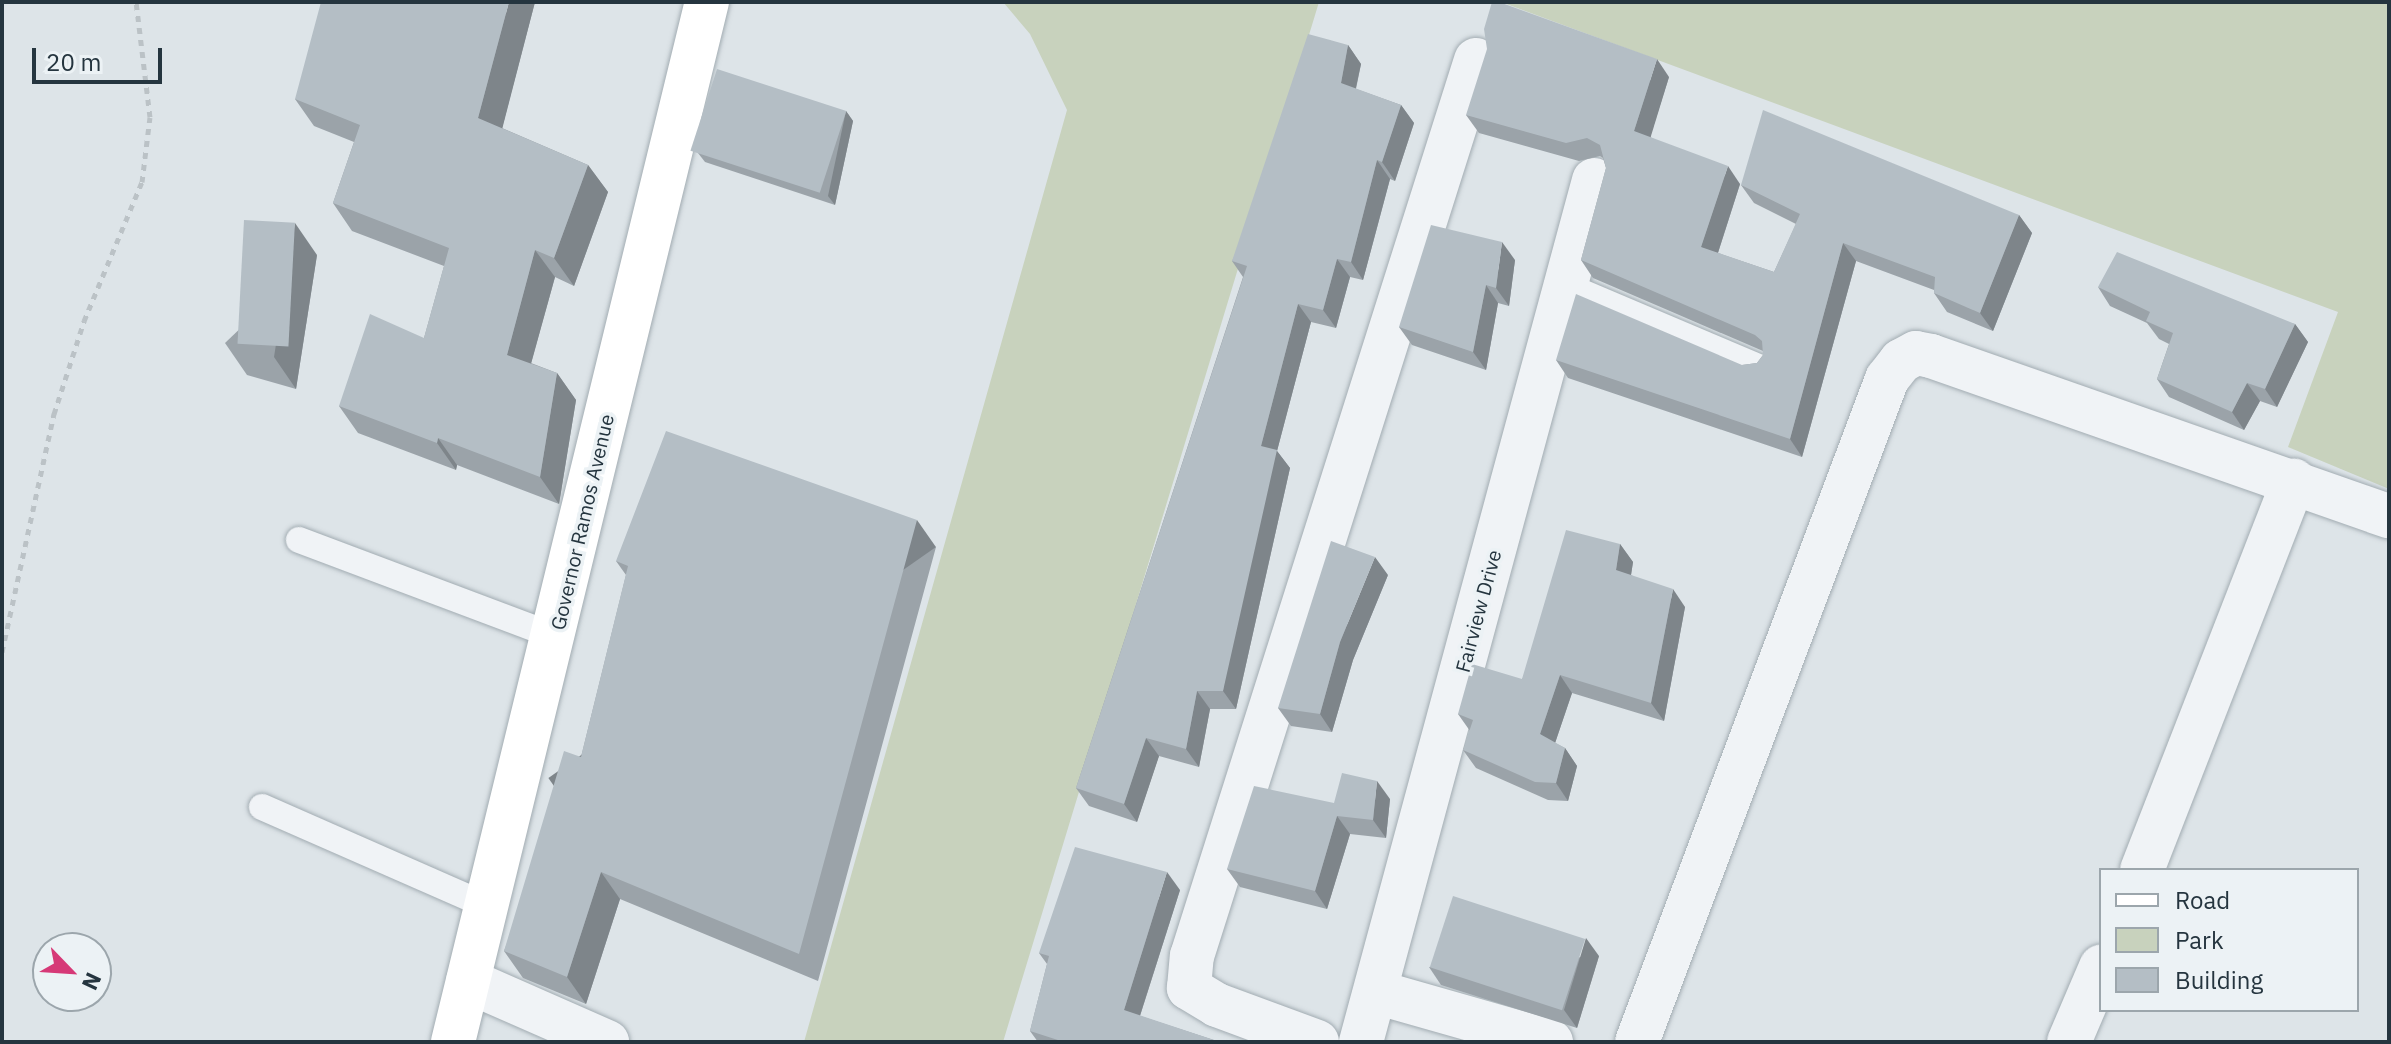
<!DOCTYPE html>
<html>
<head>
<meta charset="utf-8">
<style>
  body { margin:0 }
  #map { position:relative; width:2391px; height:1044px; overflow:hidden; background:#dde4e8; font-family:"IBM Plex Sans",sans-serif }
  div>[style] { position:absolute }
  .green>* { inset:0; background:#c8d2bd }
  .path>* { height:5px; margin-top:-2.5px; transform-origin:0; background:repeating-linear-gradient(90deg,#bbc2c6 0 6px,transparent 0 12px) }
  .roads { filter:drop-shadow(0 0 2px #a2acb2) drop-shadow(0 0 2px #a2acb2) }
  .lane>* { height:26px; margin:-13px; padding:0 13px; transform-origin:13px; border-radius:13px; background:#f0f3f6 }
  .street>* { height:44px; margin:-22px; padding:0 22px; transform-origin:22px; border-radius:22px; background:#f0f3f6 }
  .secondary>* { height:44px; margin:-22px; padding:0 22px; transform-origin:22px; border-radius:22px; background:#fff }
  .wall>* { inset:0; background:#9ba3a9 }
  .shaded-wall>* { inset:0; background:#7e858a; transform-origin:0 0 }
  .building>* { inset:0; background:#b4bec5; transform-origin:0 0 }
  span { translate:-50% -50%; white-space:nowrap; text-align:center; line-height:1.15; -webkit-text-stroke:7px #ecf2f5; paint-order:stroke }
  .street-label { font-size:20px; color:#25353f }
  .frame { position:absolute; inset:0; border:4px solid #25353f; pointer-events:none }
  .legend { position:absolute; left:2099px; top:868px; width:260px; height:144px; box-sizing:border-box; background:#ecf2f5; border:2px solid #9ca6ac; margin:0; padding:10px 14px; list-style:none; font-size:24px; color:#25353f }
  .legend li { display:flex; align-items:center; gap:16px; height:40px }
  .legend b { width:40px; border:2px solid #9ca6ac }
  .north { position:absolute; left:32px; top:932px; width:80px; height:80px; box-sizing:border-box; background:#ecf2f5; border:2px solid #9ca6ac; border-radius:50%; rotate:115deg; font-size:22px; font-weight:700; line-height:32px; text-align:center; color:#25353f }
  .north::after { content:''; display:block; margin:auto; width:28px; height:36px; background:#d63977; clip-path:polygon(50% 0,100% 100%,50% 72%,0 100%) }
  .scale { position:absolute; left:32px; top:48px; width:130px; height:36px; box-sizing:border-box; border:4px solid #25353f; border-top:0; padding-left:10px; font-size:24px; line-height:28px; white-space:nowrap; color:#25353f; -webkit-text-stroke:6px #ecf2f5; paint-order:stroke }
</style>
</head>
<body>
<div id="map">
  <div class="green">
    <i style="clip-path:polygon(1003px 2px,1319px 2px,1003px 1042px,804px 1042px,1067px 110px,1030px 34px)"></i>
    <i style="clip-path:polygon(1501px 2px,2389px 2px,2389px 489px,2288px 447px,2338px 312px)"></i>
  </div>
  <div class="path">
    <i style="left:2px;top:652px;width:244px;rotate:-77.7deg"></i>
    <i style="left:54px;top:414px;width:98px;rotate:-72.1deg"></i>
    <i style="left:84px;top:321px;width:151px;rotate:-67.4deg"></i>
    <i style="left:142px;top:182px;width:65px;rotate:-83deg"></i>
    <i style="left:150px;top:117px;width:116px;rotate:-96.9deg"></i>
  </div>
  <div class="roads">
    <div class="lane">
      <i style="left:1565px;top:285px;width:213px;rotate:23deg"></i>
      <i style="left:299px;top:540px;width:273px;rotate:20.6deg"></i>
      <i style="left:262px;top:807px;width:246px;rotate:23.7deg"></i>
    </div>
    <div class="street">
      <i style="left:2142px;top:870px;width:418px;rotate:-68.7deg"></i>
      <i style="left:468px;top:981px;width:152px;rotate:23.7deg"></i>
      <i style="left:1376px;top:992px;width:182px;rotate:15.9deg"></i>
      <i style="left:1317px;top:1042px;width:107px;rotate:-159.7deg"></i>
      <i style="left:1217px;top:1005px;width:33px;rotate:-149deg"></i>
      <i style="left:1189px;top:988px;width:32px;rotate:-85deg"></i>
      <i style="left:1192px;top:956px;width:940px;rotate:-72.41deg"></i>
      <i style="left:1361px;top:1042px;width:893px;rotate:-74.87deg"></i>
      <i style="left:1637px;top:1042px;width:709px;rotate:-69.34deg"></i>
      <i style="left:1887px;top:379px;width:23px;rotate:-52deg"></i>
      <i style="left:1901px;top:361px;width:17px;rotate:-28deg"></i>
      <i style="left:1916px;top:353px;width:15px;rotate:11deg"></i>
      <i style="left:1931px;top:356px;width:485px;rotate:19.3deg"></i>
      <i style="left:2069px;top:1042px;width:82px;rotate:-66.9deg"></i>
    </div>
    <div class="secondary">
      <i style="left:453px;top:1042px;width:1071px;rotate:-76.28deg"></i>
    </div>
  </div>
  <div class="wall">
    <i style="clip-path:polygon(535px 2px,502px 128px,588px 165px,608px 192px,574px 286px,555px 277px,531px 363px,557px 373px,576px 400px,559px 504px,457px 465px,456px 470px,358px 433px,339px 406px,424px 338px,444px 266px,352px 231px,333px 203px,354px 142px,314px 126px,295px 99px)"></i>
    <i style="clip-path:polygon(1348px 45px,1361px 64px,1356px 89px,1401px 105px,1414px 123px,1395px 181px,1390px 179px,1363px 280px,1350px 277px,1336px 328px,1311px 322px,1277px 451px,1290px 468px,1236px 709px,1210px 709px,1199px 767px,1159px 756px,1137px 822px,1089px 806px,1076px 788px,1243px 277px,1232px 261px)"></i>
    <i style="clip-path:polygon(1669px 77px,1650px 137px,1740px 184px,1718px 253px,1774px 272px,1796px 224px,1754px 203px,1741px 185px,2019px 215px,2032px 233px,1993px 331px,1947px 312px,1934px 293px,1934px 290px,1856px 261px,1802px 457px,1568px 378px,1556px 360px,1742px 365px,1757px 363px,1763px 355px,1763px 351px,1593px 278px,1581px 260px,1606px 168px,1603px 158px,1600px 156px,1579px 161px,1479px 133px,1466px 115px)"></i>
    <i style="clip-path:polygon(846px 111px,853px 121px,835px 205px,705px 162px,698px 153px)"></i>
    <i style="clip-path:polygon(317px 255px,296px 389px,247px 375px,225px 343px)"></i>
    <i style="clip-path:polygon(1515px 260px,1509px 306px,1498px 303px,1486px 370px,1412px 345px,1399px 327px)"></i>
    <i style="clip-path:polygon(2098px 287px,2295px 324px,2308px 342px,2277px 407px,2260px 401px,2244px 430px,2169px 397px,2157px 379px,2169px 344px,2159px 339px,2147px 323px,2110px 306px)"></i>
    <i style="clip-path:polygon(1620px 544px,1633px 562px,1631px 575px,1685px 607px,1664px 721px,1572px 693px,1555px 743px,1565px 748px,1577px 766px,1568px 801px,1548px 800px,1476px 768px,1463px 750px,1470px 731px,1458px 714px,1522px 679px)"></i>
    <i style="clip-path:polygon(936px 547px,818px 981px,620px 899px,586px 1004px,523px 978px,504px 951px,581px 757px,626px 575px,616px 561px)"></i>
    <i style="clip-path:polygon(1388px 575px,1353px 660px,1332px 732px,1291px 726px,1278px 708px)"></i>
    <i style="clip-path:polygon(1390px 799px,1386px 838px,1350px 834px,1327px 909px,1240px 887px,1227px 869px,1334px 803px)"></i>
    <i style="clip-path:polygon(1180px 890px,1140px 1016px,1220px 1042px,1038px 1042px,1030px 1031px,1047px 964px,1039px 953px)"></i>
    <i style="clip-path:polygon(1599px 956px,1577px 1028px,1441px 985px,1429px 967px)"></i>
  </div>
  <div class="shaded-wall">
    <i style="clip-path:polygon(509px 2px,535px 2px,498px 145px,478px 118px)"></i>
    <i style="clip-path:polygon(1348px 45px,1361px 64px,1353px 101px,1341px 83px)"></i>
    <i style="clip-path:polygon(1657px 59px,1669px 77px,1647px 149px,1634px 131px)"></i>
    <i style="clip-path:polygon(1401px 105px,1414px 123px,1395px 181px,1382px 162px)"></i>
    <i style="clip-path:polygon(846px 111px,853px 121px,835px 205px,828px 196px)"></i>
    <i style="clip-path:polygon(1377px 160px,1390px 179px,1363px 280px,1351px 262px)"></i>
    <i style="clip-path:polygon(588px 165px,608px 192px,574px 286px,554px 258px)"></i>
    <i style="clip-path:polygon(1728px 166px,1740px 184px,1714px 265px,1701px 247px)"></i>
    <i style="clip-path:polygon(2019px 215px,2032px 233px,1993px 331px,1980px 313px)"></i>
    <i style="clip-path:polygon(295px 223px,317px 255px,296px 389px,274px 357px)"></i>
    <i style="clip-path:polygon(1502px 242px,1515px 260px,1509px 306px,1496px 288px)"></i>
    <i style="clip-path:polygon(1843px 243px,1856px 261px,1802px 457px,1790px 439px)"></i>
    <i style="clip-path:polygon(535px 250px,555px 277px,526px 382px,507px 355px)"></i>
    <i style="clip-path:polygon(1337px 259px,1350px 277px,1336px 328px,1323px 310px)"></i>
    <i style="clip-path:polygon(1486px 285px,1498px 303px,1486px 370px,1473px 352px)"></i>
    <i style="clip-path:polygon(1298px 304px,1311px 322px,1277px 451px,1290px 468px,1236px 709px,1223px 691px,1261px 446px)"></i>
    <i style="clip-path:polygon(2295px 324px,2308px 342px,2277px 407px,2265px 389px)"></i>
    <i style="clip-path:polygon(557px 373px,576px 400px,559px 504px,540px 477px)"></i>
    <i style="clip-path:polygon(2247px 383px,2260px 401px,2244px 430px,2232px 412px)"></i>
    <i style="clip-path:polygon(438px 438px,457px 465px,456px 470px,437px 443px)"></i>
    <i style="left:917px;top:520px;width:33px;height:450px;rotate:55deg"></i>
    <i style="clip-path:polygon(1620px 544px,1633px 562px,1629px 588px,1616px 570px)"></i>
    <i style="clip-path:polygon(1375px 557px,1388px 575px,1353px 660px,1332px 732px,1320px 714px,1340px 642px)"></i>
    <i style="clip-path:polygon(1673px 589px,1685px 607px,1664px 721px,1651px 703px)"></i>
    <i style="clip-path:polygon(1560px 675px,1572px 693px,1552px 752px,1540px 734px)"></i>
    <i style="clip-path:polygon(1197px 691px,1210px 709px,1199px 767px,1186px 749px)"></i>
    <i style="clip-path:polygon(1146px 738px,1159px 756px,1137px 822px,1124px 804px)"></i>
    <i style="clip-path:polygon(1565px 748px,1577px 766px,1568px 801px,1556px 783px)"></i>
    <i style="clip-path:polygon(1377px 781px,1390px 799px,1386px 838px,1373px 820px)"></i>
    <i style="clip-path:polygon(1337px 816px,1350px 834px,1327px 909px,1315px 891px)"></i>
    <i style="clip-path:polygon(601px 872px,620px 899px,586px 1004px,567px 977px)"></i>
    <i style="clip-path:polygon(1167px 872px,1180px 890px,1136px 1028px,1124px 1010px)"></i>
    <i style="clip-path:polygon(1586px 938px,1599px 956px,1577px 1028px,1564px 1010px)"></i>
  </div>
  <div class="building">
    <i style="clip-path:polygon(321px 2px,509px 2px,478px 118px,588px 165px,554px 258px,535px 250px,507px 355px,557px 373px,540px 477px,438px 438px,437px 443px,339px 406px,370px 314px,424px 338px,449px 248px,333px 203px,360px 125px,295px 99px)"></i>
    <i style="clip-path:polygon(1492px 2px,1499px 2px,1657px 59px,1634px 131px,1728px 166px,1701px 247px,1774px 272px,1800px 214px,1741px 185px,1763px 110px,2019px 215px,1980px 313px,1934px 293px,1935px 277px,1843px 243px,1790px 439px,1556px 360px,1576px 294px,1742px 365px,1757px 363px,1763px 355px,1762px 341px,1755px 335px,1581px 260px,1606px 168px,1600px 145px,1587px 138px,1566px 143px,1466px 115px,1487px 49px,1484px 29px)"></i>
    <i style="clip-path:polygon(1308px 34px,1348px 45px,1341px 83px,1401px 105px,1382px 162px,1377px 160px,1351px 262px,1337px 259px,1323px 310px,1298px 304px,1261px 446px,1277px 450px,1223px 691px,1197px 691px,1186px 749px,1146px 738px,1124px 804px,1076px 788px,1247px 266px,1232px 261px)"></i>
    <i style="left:717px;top:69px;width:136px;height:86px;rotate:18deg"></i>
    <i style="left:244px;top:220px;width:51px;height:124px;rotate:3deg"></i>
    <i style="clip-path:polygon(1431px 225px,1502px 242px,1496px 288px,1486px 285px,1473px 352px,1399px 327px)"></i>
    <i style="clip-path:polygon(2117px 252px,2295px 324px,2265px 389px,2247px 383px,2232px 412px,2157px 379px,2173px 333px,2146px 321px,2150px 312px,2098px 287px)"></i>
    <i style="clip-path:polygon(666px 431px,917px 520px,799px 954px,601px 872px,567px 977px,504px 951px,564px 751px,581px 757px,628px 566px,616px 561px)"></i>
    <i style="clip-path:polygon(1566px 530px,1620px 544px,1616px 570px,1673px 589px,1651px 703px,1560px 675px,1540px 734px,1565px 748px,1556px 783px,1535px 782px,1463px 750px,1473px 720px,1458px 714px,1472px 664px,1522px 679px)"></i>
    <i style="clip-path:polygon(1331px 541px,1375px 557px,1340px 642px,1320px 714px,1278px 708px)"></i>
    <i style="clip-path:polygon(1342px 773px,1377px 781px,1373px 820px,1337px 816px,1315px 891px,1227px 869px,1254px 786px,1334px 803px)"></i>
    <i style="clip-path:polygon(1075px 847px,1167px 872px,1124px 1010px,1220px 1042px,1064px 1042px,1030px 1031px,1049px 956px,1039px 953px)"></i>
    <i style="left:1453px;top:896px;width:139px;height:75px;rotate:18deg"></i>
  </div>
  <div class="street-label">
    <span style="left:582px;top:522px;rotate:-77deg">Governor Ramos Avenue</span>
    <span style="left:1478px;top:611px;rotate:-75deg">Fairview Drive</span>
  </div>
  <div class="frame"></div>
  <ul class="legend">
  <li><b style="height:10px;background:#fff"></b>Road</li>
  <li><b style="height:22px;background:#c8d2bd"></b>Park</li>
  <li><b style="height:22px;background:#b4bec5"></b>Building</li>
  </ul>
  <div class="north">N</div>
  <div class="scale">20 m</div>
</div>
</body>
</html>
